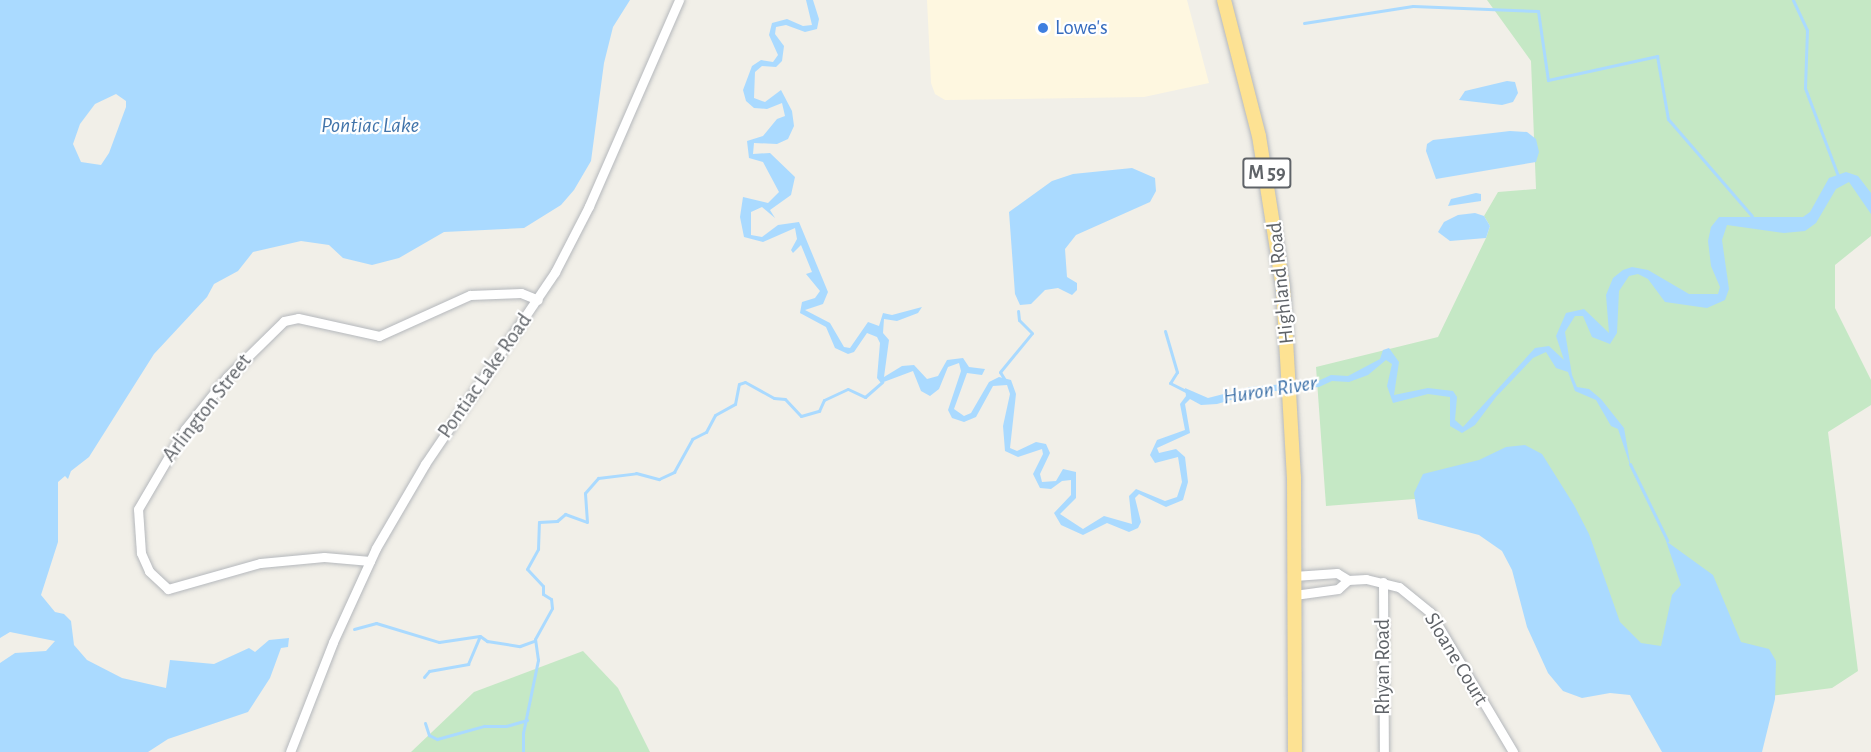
<!DOCTYPE html>
<html>
<head>
<meta charset="utf-8">
<style>
  body { margin:0 }
  #map { position:relative; width:1871px; height:752px; overflow:hidden; background:#f1efe8; font-family:"Alegreya Sans",sans-serif }
  div>[style] { position:absolute }
  .commercial>* { inset:0; background:#fef7e0 }
  .green>* { inset:0; background:#c5e8c5 }
  .water>* { inset:0; background:#aadaff }
  .stream>* { height:3px; margin:-1.5px; padding:0 1.5px; transform-origin:1.5px; border-radius:1.5px; background:#aadaff }
  .roads { filter:drop-shadow(0 0 2px #b5b8bc) drop-shadow(0 0 2px #b5b8bc) }
  .minor>* { height:9px; margin:-4.5px; padding:0 4.5px; transform-origin:4.5px; border-radius:4.5px; background:#fff }
  .highway>* { height:14px; margin:-7px; padding:0 7px; transform-origin:7px; border-radius:7px; background:#fde293 }
  .dots>* { width:16px; height:16px; translate:-50% -50%; box-sizing:border-box; border:3px solid #fff; border-radius:50% }
  span { translate:-50% -50%; white-space:nowrap; text-align:center; line-height:1.15; -webkit-text-stroke:4.5px #fff; paint-order:stroke }
  .shield-label span { padding:2px 4px; background:#fff; border:2px solid; border-radius:4px; -webkit-text-stroke-width:0 }
  .shield-label { font-size:20px; color:#5f6368; font-weight:700 }
  .shop-label { font-size:21px; color:#366cbe }
  .left { translate:0 -50%; text-align:left }
  .street-label { font-size:21px; color:#5f6368 }
  .water-label { font-size:22px; color:#4174aa; font-style:italic }
</style>
</head>
<body>
<div id="map">
  <div class="commercial">
    <i style="clip-path:polygon(927px 0,1187px 0,1209px 83px,1144px 97px,945px 100px,935px 94px,931px 83px)"></i>
  </div>
  <div class="green">
    <i style="clip-path:polygon(1487px 0,1871px 0,1871px 236px,1835px 265px,1835px 308px,1871px 380px,1871px 405px,1828px 432px,1858px 671px,1832px 688px,1763px 697px,1614px 644px,1540px 478px,1427px 498px,1326px 506px,1316px 367px,1438px 337px,1486px 238px,1490px 226px,1484px 216px,1498px 192px,1536px 189px,1531px 61px)"></i>
    <i style="clip-path:polygon(583px 651px,618px 688px,650px 752px,411px 752px,474px 692px)"></i>
  </div>
  <div class="water">
    <i style="clip-path:polygon(evenodd,0 0,630px 0,613px 27px,604px 63px,591px 161px,574px 190px,561px 205px,524px 228px,444px 232px,399px 258px,372px 265px,343px 258px,329px 245px,301px 241px,253px 252px,238px 271px,214px 284px,207px 297px,154px 354px,89px 457px,71px 471px,68px 479px,65px 476px,58px 482px,58px 542px,41px 595px,55px 612px,64px 614px,71px 621px,74px 645px,87px 660px,122px 678px,166px 688px,170px 660px,214px 664px,249px 648px,255px 652px,269px 640px,289px 638px,288px 647px,281px 648px,270px 678px,248px 712px,168px 739px,148px 752px,0 752px,0 663px,15px 653px,46px 651px,55px 641px,10px 632px,0 638px,0 0,116px 94px,126px 101px,126px 107px,109px 153px,101px 165px,81px 162px,73px 144px,80px 124px,95px 104px,116px 94px)"></i>
    <i style="clip-path:polygon(806px 0,813px 0,819px 19px,817px 29px,805px 32px,786px 25px,776px 27px,775px 34px,784px 46px,782px 61px,776px 67px,762px 66px,755px 72px,754px 98px,765px 102px,781px 90px,792px 111px,794px 126px,788px 139px,777px 144px,754px 143px,753px 154px,770px 153px,795px 177px,791px 195px,770px 210px,775px 218px,762px 207px,751px 212px,751px 235px,762px 237px,778px 225px,799px 222px,828px 292px,823px 304px,805px 310px,830px 323px,844px 347px,850px 348px,868px 322px,879px 326px,883px 313px,892px 315px,922px 307px,918px 313px,897px 321px,884px 319px,883px 333px,889px 340px,884px 377px,902px 366px,914px 365px,927px 379px,938px 376px,947px 360px,963px 358px,969px 367px,985px 369px,982px 375px,967px 373px,954px 409px,964px 416px,971px 413px,989px 382px,999px 377px,1011px 380px,1016px 394px,1010px 448px,1017px 451px,1036px 442px,1046px 444px,1050px 453px,1040px 474px,1042px 482px,1056px 481px,1063px 469px,1076px 472px,1076px 498px,1060px 514px,1083px 529px,1104px 516px,1132px 524px,1129px 496px,1136px 489px,1165px 501px,1177px 497px,1182px 482px,1178px 457px,1155px 463px,1150px 455px,1157px 440px,1185px 430px,1180px 404px,1186px 396px,1185px 388px,1208px 398px,1251px 387px,1318px 381px,1331px 375px,1348px 376px,1380px 359px,1383px 350px,1389px 348px,1399px 362px,1394px 395px,1428px 388px,1453px 391px,1457px 397px,1455px 420px,1463px 427px,1535px 348px,1549px 346px,1564px 360px,1556px 336px,1566px 313px,1584px 309px,1609px 333px,1606px 295px,1613px 278px,1623px 270px,1632px 267px,1648px 270px,1689px 294px,1718px 294px,1720px 287px,1711px 266px,1708px 241px,1711px 227px,1719px 217px,1803px 217px,1810px 212px,1829px 178px,1846px 172px,1858px 176px,1871px 193px,1871px 214px,1849px 182px,1836px 189px,1816px 223px,1805px 231px,1784px 233px,1727px 225px,1722px 240px,1729px 289px,1725px 300px,1707px 308px,1665px 302px,1648px 279px,1638px 274px,1629px 276px,1619px 291px,1617px 333px,1610px 344px,1592px 337px,1583px 316px,1575px 316px,1565px 332px,1572px 375px,1577px 387px,1589px 389px,1601px 399px,1624px 428px,1631px 468px,1618px 429px,1611px 426px,1596px 400px,1575px 391px,1568px 372px,1556px 368px,1546px 352px,1533px 358px,1496px 397px,1475px 425px,1462px 433px,1450px 426px,1450px 397px,1428px 394px,1393px 403px,1387px 386px,1392px 364px,1386px 360px,1368px 375px,1349px 382px,1332px 381px,1319px 387px,1255px 393px,1217px 404px,1201px 405px,1190px 399px,1185px 404px,1190px 433px,1157px 448px,1159px 453px,1176px 449px,1185px 457px,1188px 482px,1183px 500px,1166px 507px,1139px 494px,1135px 498px,1141px 522px,1138px 528px,1129px 532px,1107px 523px,1083px 535px,1061px 525px,1054px 513px,1071px 495px,1071px 480px,1062px 481px,1051px 489px,1040px 488px,1033px 474px,1043px 454px,1042px 449px,1018px 457px,1005px 451px,1003px 426px,1010px 394px,1007px 385px,993px 386px,976px 417px,964px 422px,952px 418px,948px 410px,961px 371px,959px 363px,948px 367px,939px 389px,930px 396px,921px 391px,913px 371px,881px 383px,877px 378px,880px 343px,877px 337px,867px 333px,854px 352px,848px 354px,835px 348px,826px 327px,800px 313px,802px 302px,815px 298px,820px 291px,806px 274px,812px 272px,801px 245px,793px 253px,791px 250px,797px 239px,795px 228px,763px 242px,744px 237px,740px 217px,743px 197px,768px 203px,779px 192px,763px 162px,749px 158px,747px 141px,763px 136px,777px 119px,785px 116px,782px 103px,767px 109px,754px 108px,746px 101px,743px 90px,752px 66px,761px 60px,773px 62px,778px 55px,769px 35px,772px 23px,787px 19px,803px 26px,812px 25px)"></i>
    <i style="clip-path:polygon(1507px 81px,1515px 82px,1518px 93px,1513px 102px,1502px 105px,1459px 100px,1465px 91px)"></i>
    <i style="clip-path:polygon(1510px 131px,1527px 132px,1536px 139px,1539px 152px,1536px 162px,1436px 179px,1426px 151px,1427px 144px,1433px 140px)"></i>
    <i style="clip-path:polygon(1132px 168px,1155px 178px,1156px 191px,1150px 202px,1076px 235px,1065px 249px,1067px 277px,1077px 283px,1077px 290px,1072px 295px,1058px 288px,1045px 290px,1031px 304px,1020px 305px,1015px 294px,1009px 212px,1052px 181px,1073px 174px)"></i>
    <i style="clip-path:polygon(1476px 193px,1481px 194px,1481px 201px,1448px 206px,1451px 199px)"></i>
    <i style="clip-path:polygon(1475px 213px,1484px 216px,1490px 226px,1486px 238px,1450px 241px,1438px 232px,1444px 222px,1458px 215px)"></i>
    <i style="clip-path:polygon(1525px 445px,1542px 454px,1574px 505px,1589px 534px,1620px 622px,1641px 643px,1661px 646px,1672px 595px,1681px 585px,1666px 541px,1713px 575px,1741px 642px,1769px 649px,1776px 661px,1775px 699px,1762px 752px,1662px 752px,1630px 695px,1610px 693px,1582px 698px,1563px 691px,1548px 673px,1527px 627px,1512px 570px,1502px 551px,1479px 535px,1418px 519px,1414px 493px,1423px 474px,1479px 460px,1506px 447px)"></i>
  </div>
  <div class="stream">
    <i style="left:1793px;top:0;width:33px;rotate:65deg"></i>
    <i style="left:1807px;top:30px;width:58px;rotate:92deg"></i>
    <i style="left:1805px;top:88px;width:94px;rotate:69.4deg"></i>
    <i style="left:1304px;top:23px;width:110px;rotate:-8.9deg"></i>
    <i style="left:1413px;top:6px;width:125px;rotate:2.3deg"></i>
    <i style="left:1538px;top:11px;width:70px;rotate:81.8deg"></i>
    <i style="left:1548px;top:80px;width:112px;rotate:-12.4deg"></i>
    <i style="left:1657px;top:56px;width:64px;rotate:80.1deg"></i>
    <i style="left:1668px;top:119px;width:128px;rotate:49.1deg"></i>
    <i style="left:1165px;top:331px;width:43px;rotate:73.7deg"></i>
    <i style="left:1177px;top:372px;width:13px;rotate:122deg"></i>
    <i style="left:1170px;top:383px;width:18px;rotate:27deg"></i>
    <i style="left:1005px;top:380px;width:9px;rotate:-122deg"></i>
    <i style="left:1000px;top:372px;width:50px;rotate:-50.6deg"></i>
    <i style="left:1032px;top:333px;width:18px;rotate:-135deg"></i>
    <i style="left:1019px;top:320px;width:9px;rotate:-96deg"></i>
    <i style="left:1630px;top:464px;width:85px;rotate:64deg"></i>
    <i style="left:354px;top:629px;width:23px;rotate:-15deg"></i>
    <i style="left:376px;top:623px;width:66px;rotate:16.8deg"></i>
    <i style="left:439px;top:642px;width:41px;rotate:-8.3deg"></i>
    <i style="left:480px;top:636px;width:9px;rotate:36deg"></i>
    <i style="left:487px;top:641px;width:33px;rotate:9deg"></i>
    <i style="left:520px;top:646px;width:15px;rotate:-20deg"></i>
    <i style="left:424px;top:677px;width:8px;rotate:-50deg"></i>
    <i style="left:429px;top:671px;width:40px;rotate:-10deg"></i>
    <i style="left:468px;top:664px;width:30px;rotate:-67deg"></i>
    <i style="left:425px;top:723px;width:13px;rotate:72deg"></i>
    <i style="left:429px;top:735px;width:9px;rotate:27deg"></i>
    <i style="left:437px;top:739px;width:49px;rotate:-15.5deg"></i>
    <i style="left:484px;top:726px;width:22px"></i>
    <i style="left:506px;top:726px;width:22px;rotate:-16deg"></i>
    <i style="left:523px;top:752px;width:19px;rotate:-90deg"></i>
    <i style="left:523px;top:733px;width:75px;rotate:-78.4deg"></i>
    <i style="left:538px;top:660px;width:21px;rotate:-98deg"></i>
    <i style="left:535px;top:639px;width:35px;rotate:-61deg"></i>
    <i style="left:552px;top:608px;width:9px;rotate:-96deg"></i>
    <i style="left:551px;top:599px;width:9px;rotate:-148deg"></i>
    <i style="left:543px;top:594px;width:8px;rotate:-90deg"></i>
    <i style="left:543px;top:586px;width:23px;rotate:-133deg"></i>
    <i style="left:527px;top:569px;width:23px;rotate:-61deg"></i>
    <i style="left:538px;top:549px;width:27px;rotate:-88deg"></i>
    <i style="left:539px;top:522px;width:18px;rotate:-3deg"></i>
    <i style="left:557px;top:521px;width:11px;rotate:-41deg"></i>
    <i style="left:565px;top:514px;width:23px;rotate:20deg"></i>
    <i style="left:587px;top:522px;width:29px;rotate:-94deg"></i>
    <i style="left:585px;top:493px;width:20px;rotate:-49deg"></i>
    <i style="left:598px;top:478px;width:38px;rotate:-7deg"></i>
    <i style="left:636px;top:473px;width:24px;rotate:15deg"></i>
    <i style="left:659px;top:479px;width:17px;rotate:-25deg"></i>
    <i style="left:674px;top:472px;width:38px;rotate:-61deg"></i>
    <i style="left:692px;top:439px;width:16px;rotate:-27deg"></i>
    <i style="left:706px;top:432px;width:19px;rotate:-62deg"></i>
    <i style="left:715px;top:415px;width:23px;rotate:-29deg"></i>
    <i style="left:735px;top:404px;width:20px;rotate:-79deg"></i>
    <i style="left:739px;top:384px;width:6px;rotate:-18deg"></i>
    <i style="left:745px;top:382px;width:33px;rotate:29deg"></i>
    <i style="left:774px;top:398px;width:11px;rotate:5deg"></i>
    <i style="left:785px;top:399px;width:23px;rotate:47deg"></i>
    <i style="left:801px;top:416px;width:19px;rotate:-16deg"></i>
    <i style="left:819px;top:411px;width:12px;rotate:-66deg"></i>
    <i style="left:824px;top:400px;width:26px;rotate:-25deg"></i>
    <i style="left:848px;top:389px;width:19px;rotate:25deg"></i>
    <i style="left:865px;top:397px;width:23px;rotate:-41deg"></i>
  </div>
  <div class="roads">
    <div class="minor">
      <i style="left:370px;top:561px;width:46px;rotate:-175deg"></i>
      <i style="left:324px;top:557px;width:64px;rotate:174.6deg"></i>
      <i style="left:260px;top:563px;width:96px;rotate:164.2deg"></i>
      <i style="left:168px;top:589px;width:26px;rotate:-137deg"></i>
      <i style="left:149px;top:571px;width:20px;rotate:-114deg"></i>
      <i style="left:141px;top:553px;width:44px;rotate:-93.9deg"></i>
      <i style="left:138px;top:509px;width:93px;rotate:-59.6deg"></i>
      <i style="left:185px;top:429px;width:67px;rotate:-51.1deg"></i>
      <i style="left:227px;top:377px;width:80px;rotate:-44.5deg"></i>
      <i style="left:284px;top:321px;width:14px;rotate:-12deg"></i>
      <i style="left:298px;top:318px;width:83px;rotate:12.5deg"></i>
      <i style="left:379px;top:336px;width:100px;rotate:-24.3deg"></i>
      <i style="left:470px;top:295px;width:51px;rotate:-2.2deg"></i>
      <i style="left:521px;top:293px;width:18px;rotate:22deg"></i>
      <i style="left:1294px;top:576px;width:43px;rotate:-4deg"></i>
      <i style="left:1337px;top:573px;width:13px;rotate:32deg"></i>
      <i style="left:1348px;top:580px;width:13px;rotate:138deg"></i>
      <i style="left:1338px;top:589px;width:44px;rotate:172.2deg"></i>
      <i style="left:1348px;top:580px;width:18px;rotate:-3deg"></i>
      <i style="left:1366px;top:579px;width:34px;rotate:14deg"></i>
      <i style="left:1399px;top:587px;width:40px;rotate:39deg"></i>
      <i style="left:1430px;top:612px;width:163px;rotate:59.3deg"></i>
      <i style="left:1383px;top:582px;width:170px;rotate:89.7deg"></i>
      <i style="left:290px;top:752px;width:118px;rotate:-68.6deg"></i>
      <i style="left:333px;top:642px;width:103px;rotate:-65.4deg"></i>
      <i style="left:376px;top:548px;width:97px;rotate:-59.7deg"></i>
      <i style="left:425px;top:464px;width:232px;rotate:-55.9deg"></i>
      <i style="left:555px;top:272px;width:74px;rotate:-62.7deg"></i>
      <i style="left:589px;top:206px;width:225px;rotate:-66.4deg"></i>
    </div>
    <div class="highway">
      <i style="left:1224px;top:0;width:140px;rotate:75.6deg"></i>
      <i style="left:1259px;top:136px;width:154px;rotate:81deg"></i>
      <i style="left:1283px;top:288px;width:189px;rotate:86.7deg"></i>
      <i style="left:1294px;top:477px;width:275px;rotate:89.8deg"></i>
    </div>
  </div>
  <div class="dots">
    <i style="left:1043px;top:28px;background:#3f7fe0"></i>
  </div>
  <div class="shield-label">
    <span style="left:1267px;top:173px">M 59</span>
  </div>
  <div class="shop-label">
    <span class="left" style="left:1055px;top:28px">Lowe's</span>
  </div>
  <div class="street-label">
    <span style="left:1281px;top:283px;rotate:-96deg">Highland Road</span>
    <span style="left:485px;top:376px;rotate:-55deg">Pontiac Lake Road</span>
    <span style="left:207px;top:408px;rotate:-52deg">Arlington Street</span>
    <span style="left:1456px;top:659px;rotate:59deg">Sloane Court</span>
    <span style="left:1383px;top:667px;rotate:-90deg">Rhyan Road</span>
  </div>
  <div class="water-label">
    <span style="left:370px;top:126px">Pontiac Lake</span>
    <span style="left:1270px;top:390px;rotate:-9deg">Huron River</span>
  </div>
</div>
</body>
</html>
